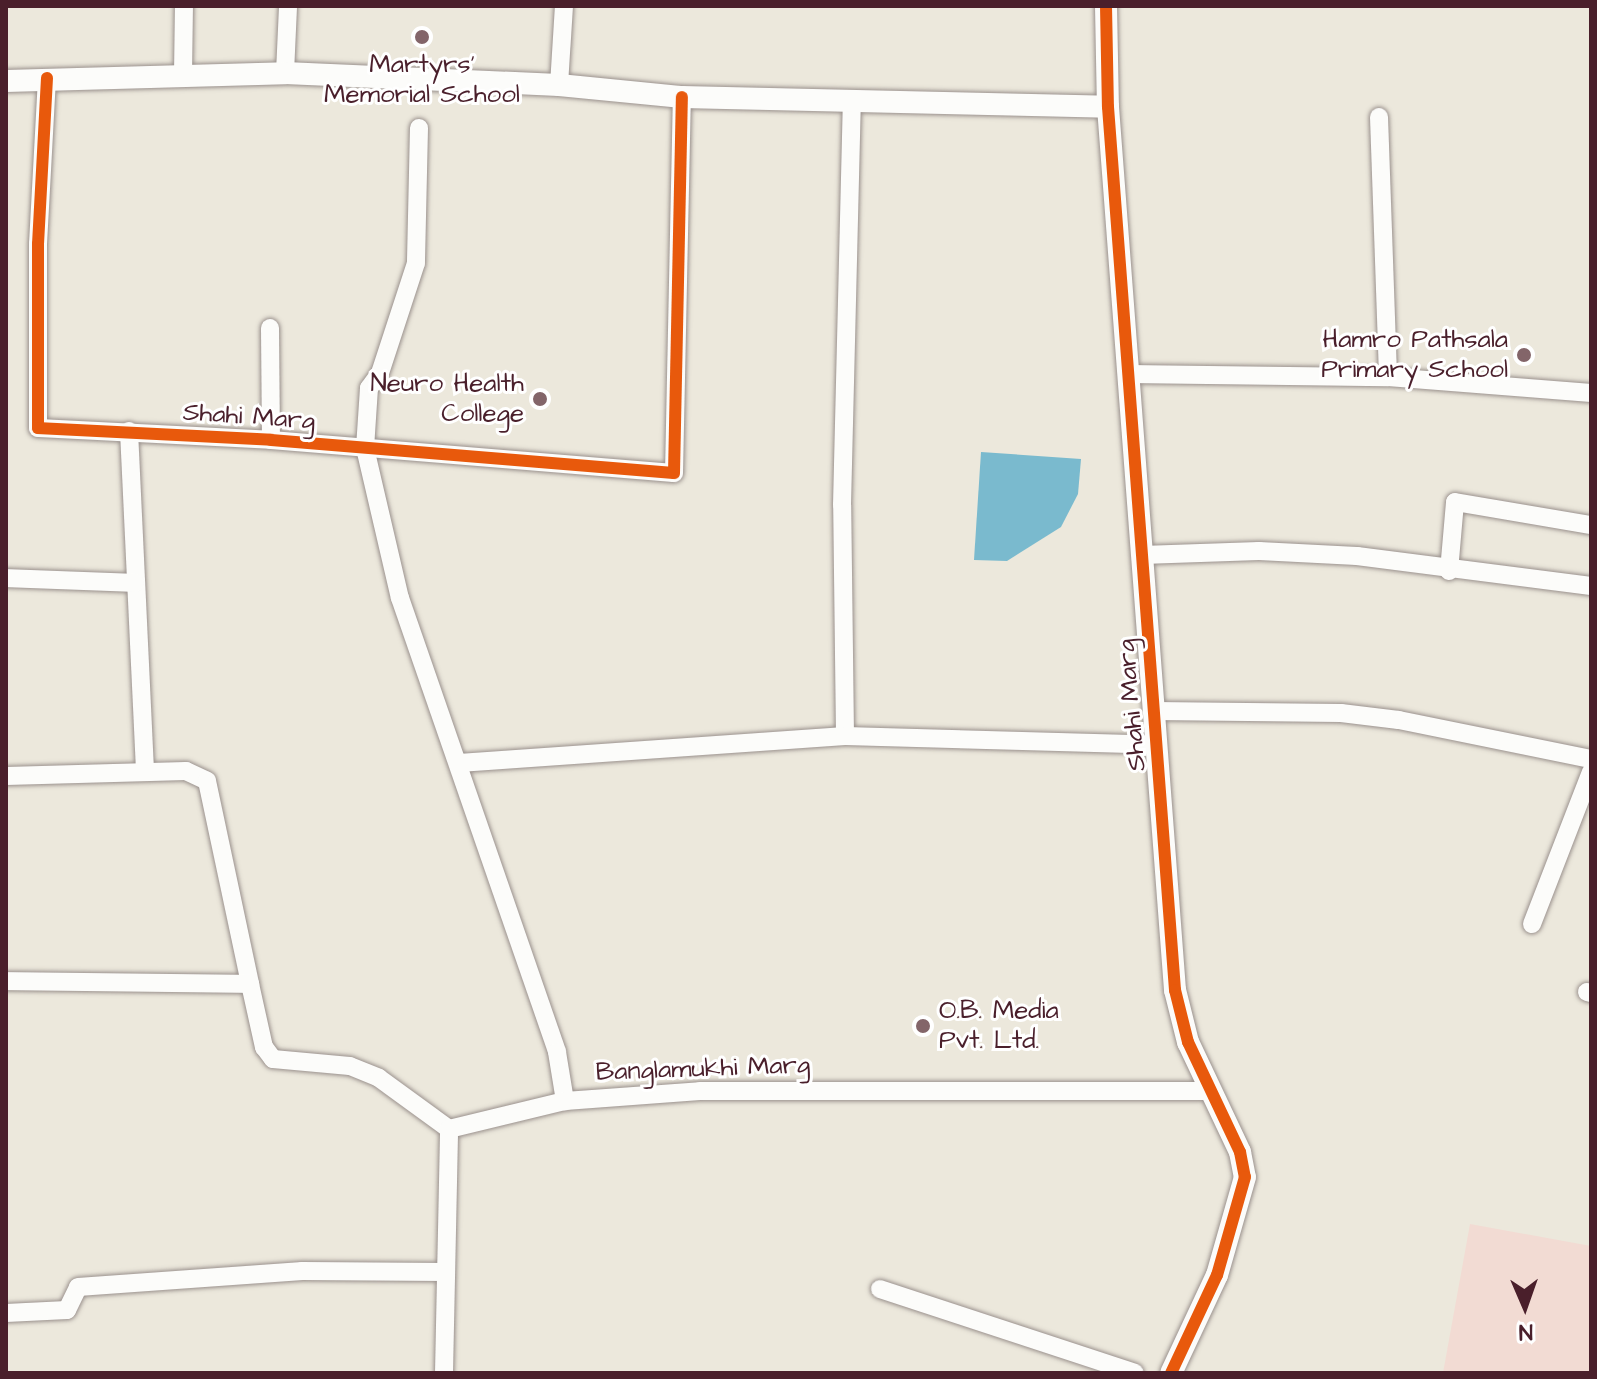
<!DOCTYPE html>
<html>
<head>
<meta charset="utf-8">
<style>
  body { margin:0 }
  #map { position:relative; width:1597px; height:1379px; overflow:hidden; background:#ece8dc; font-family:"Architects Daughter",sans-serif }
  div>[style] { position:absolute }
  .built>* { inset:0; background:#f2dbd3 }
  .water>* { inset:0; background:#7abace }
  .roads { filter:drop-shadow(0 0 2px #9a918d) drop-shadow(0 0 2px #9a918d) }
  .minor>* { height:18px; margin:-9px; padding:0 9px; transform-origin:9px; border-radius:9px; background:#fcfcfa }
  .tertiary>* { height:22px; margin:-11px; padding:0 11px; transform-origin:11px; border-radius:11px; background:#fcfcfa }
  .cycleway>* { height:12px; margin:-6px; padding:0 6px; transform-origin:6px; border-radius:6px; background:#e8590c }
  .dots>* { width:22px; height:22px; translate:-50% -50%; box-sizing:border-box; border:4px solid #fff; border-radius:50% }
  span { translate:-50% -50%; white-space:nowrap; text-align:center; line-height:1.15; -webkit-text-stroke:6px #fff; paint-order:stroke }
  .poi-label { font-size:26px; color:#4a1f2b }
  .right { translate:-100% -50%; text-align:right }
  .left { translate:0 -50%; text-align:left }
  .street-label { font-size:26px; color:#4a1f2b }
  .frame { position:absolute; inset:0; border:8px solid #4a1f2b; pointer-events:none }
  .north { position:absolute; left:1485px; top:1267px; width:80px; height:80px; -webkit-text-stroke:6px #fff; paint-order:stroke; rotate:178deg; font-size:22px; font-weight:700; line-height:32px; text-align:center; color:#4a1f2b }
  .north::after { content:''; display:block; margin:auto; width:28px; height:36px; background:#4a1f2b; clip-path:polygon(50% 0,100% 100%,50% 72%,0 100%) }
</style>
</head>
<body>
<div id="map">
  <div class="built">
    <i style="clip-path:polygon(1470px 1224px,1591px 1246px,1591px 1373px,1443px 1373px)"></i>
  </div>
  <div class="water">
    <i style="clip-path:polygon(981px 452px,1081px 459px,1078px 494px,1061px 527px,1007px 561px,974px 560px)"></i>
  </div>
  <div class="roads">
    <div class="minor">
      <i style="left:285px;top:73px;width:67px;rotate:-87.4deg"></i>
      <i style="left:183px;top:75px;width:69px;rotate:-89.2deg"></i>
      <i style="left:47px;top:78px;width:166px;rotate:93.1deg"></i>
      <i style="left:38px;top:244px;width:184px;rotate:90deg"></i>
      <i style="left:38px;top:428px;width:233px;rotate:2.9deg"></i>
      <i style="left:271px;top:440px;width:404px;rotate:4.7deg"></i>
      <i style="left:674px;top:473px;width:376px;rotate:-88.8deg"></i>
      <i style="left:559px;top:85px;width:79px;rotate:-86.4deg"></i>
      <i style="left:1379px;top:117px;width:260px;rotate:88deg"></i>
      <i style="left:419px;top:128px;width:135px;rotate:91.3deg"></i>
      <i style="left:416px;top:263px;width:116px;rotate:108.1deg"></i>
      <i style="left:380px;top:373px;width:19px;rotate:126deg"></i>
      <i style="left:369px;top:388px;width:60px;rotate:93.8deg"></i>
      <i style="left:365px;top:448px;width:154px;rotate:76.9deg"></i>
      <i style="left:400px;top:598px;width:480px;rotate:70.9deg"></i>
      <i style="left:557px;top:1052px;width:50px;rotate:80.7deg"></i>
      <i style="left:270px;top:328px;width:112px;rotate:89.5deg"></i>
      <i style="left:1128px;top:374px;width:260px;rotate:0.7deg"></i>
      <i style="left:1388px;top:377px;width:204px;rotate:4.5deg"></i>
      <i style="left:129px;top:431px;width:341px;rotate:87.3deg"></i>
      <i style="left:1142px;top:555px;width:117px;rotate:-2deg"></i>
      <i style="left:1259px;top:551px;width:98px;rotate:2.9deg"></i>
      <i style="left:1357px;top:556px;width:236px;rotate:7.3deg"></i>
      <i style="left:1449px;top:571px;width:69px;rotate:-85deg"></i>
      <i style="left:1455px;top:502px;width:138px;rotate:9.6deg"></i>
      <i style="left:6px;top:578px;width:129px;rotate:2.2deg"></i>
      <i style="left:1154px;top:711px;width:187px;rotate:0.6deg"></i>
      <i style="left:1341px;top:713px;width:58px;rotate:6.9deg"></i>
      <i style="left:1399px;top:720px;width:196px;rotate:11.5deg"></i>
      <i style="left:845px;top:736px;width:231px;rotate:-90.7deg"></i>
      <i style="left:842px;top:505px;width:406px;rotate:-88.6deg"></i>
      <i style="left:459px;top:763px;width:387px;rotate:-4deg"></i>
      <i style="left:845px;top:736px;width:313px;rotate:1.6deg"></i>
      <i style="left:6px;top:776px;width:180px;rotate:-1.6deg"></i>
      <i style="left:186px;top:771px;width:23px;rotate:25deg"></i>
      <i style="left:207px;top:781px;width:208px;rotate:78deg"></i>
      <i style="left:1532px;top:924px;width:163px;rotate:-68.8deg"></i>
      <i style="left:6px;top:981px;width:244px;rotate:0.7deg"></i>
      <i style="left:250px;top:984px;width:65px;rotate:77.5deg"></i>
      <i style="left:264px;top:1047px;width:15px;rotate:53deg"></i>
      <i style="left:273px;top:1059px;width:77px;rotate:5.2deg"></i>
      <i style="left:350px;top:1066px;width:31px;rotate:22deg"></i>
      <i style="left:379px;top:1078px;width:87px;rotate:36.1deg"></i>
      <i style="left:1587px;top:992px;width:4px;rotate:14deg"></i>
      <i style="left:880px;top:1289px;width:268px;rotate:18.2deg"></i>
      <i style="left:6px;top:1313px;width:61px;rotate:-2.8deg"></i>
      <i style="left:67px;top:1310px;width:25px;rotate:-64deg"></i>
      <i style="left:78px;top:1287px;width:225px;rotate:-4.1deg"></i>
      <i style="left:302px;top:1271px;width:144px;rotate:0.4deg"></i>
      <i style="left:444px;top:1373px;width:244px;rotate:-88.8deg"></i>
      <i style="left:449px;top:1129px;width:119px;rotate:-13.6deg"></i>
      <i style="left:565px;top:1101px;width:135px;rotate:-4.2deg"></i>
      <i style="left:700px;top:1091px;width:507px"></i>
    </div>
    <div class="tertiary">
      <i style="left:1106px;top:6px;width:101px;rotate:88.9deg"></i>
      <i style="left:1108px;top:107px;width:886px;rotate:85.66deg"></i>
      <i style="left:1175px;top:990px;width:54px;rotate:76deg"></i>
      <i style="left:1188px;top:1042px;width:122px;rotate:64.7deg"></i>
      <i style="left:1240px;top:1152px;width:25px;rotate:79deg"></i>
      <i style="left:1245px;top:1177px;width:102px;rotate:105.9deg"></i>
      <i style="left:1217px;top:1275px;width:108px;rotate:115.1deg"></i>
      <i style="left:6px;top:81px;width:279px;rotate:-1.6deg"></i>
      <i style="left:285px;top:73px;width:274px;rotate:2.5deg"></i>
      <i style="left:559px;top:85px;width:124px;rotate:5.6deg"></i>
      <i style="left:682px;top:97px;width:426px;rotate:1.3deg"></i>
    </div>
  </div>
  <div class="cycleway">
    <i style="left:1106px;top:6px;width:101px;rotate:88.9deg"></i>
    <i style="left:1108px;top:107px;width:886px;rotate:85.66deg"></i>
    <i style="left:1175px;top:990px;width:54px;rotate:76deg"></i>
    <i style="left:1188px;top:1042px;width:122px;rotate:64.7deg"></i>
    <i style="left:1240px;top:1152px;width:25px;rotate:79deg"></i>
    <i style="left:1245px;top:1177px;width:102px;rotate:105.9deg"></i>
    <i style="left:1217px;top:1275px;width:108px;rotate:115.1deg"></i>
    <i style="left:47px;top:78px;width:166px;rotate:93.1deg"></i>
    <i style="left:38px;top:244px;width:184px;rotate:90deg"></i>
    <i style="left:38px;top:428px;width:233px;rotate:2.9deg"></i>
    <i style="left:271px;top:440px;width:404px;rotate:4.7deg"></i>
    <i style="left:674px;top:473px;width:376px;rotate:-88.8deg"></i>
  </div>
  <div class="dots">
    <i style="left:422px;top:37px;background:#836569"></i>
    <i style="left:1524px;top:355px;background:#836569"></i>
    <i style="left:540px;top:399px;background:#836569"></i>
    <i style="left:923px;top:1026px;background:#836569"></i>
  </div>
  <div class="poi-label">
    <span style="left:422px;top:80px">Martyrs'<br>Memorial School</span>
    <span class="right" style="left:1508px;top:355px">Hamro Pathsala<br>Primary School</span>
    <span class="right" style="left:524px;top:399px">Neuro Health<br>College</span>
    <span class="left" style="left:939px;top:1026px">O.B. Media<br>Pvt. Ltd.</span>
  </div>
  <div class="street-label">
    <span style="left:249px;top:417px;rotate:4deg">Shahi Marg</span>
    <span style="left:1132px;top:705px;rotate:-95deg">Shahi Marg</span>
    <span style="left:703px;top:1069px;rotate:-2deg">Banglamukhi Marg</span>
  </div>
  <div class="frame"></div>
  <div class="north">N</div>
</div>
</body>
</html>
